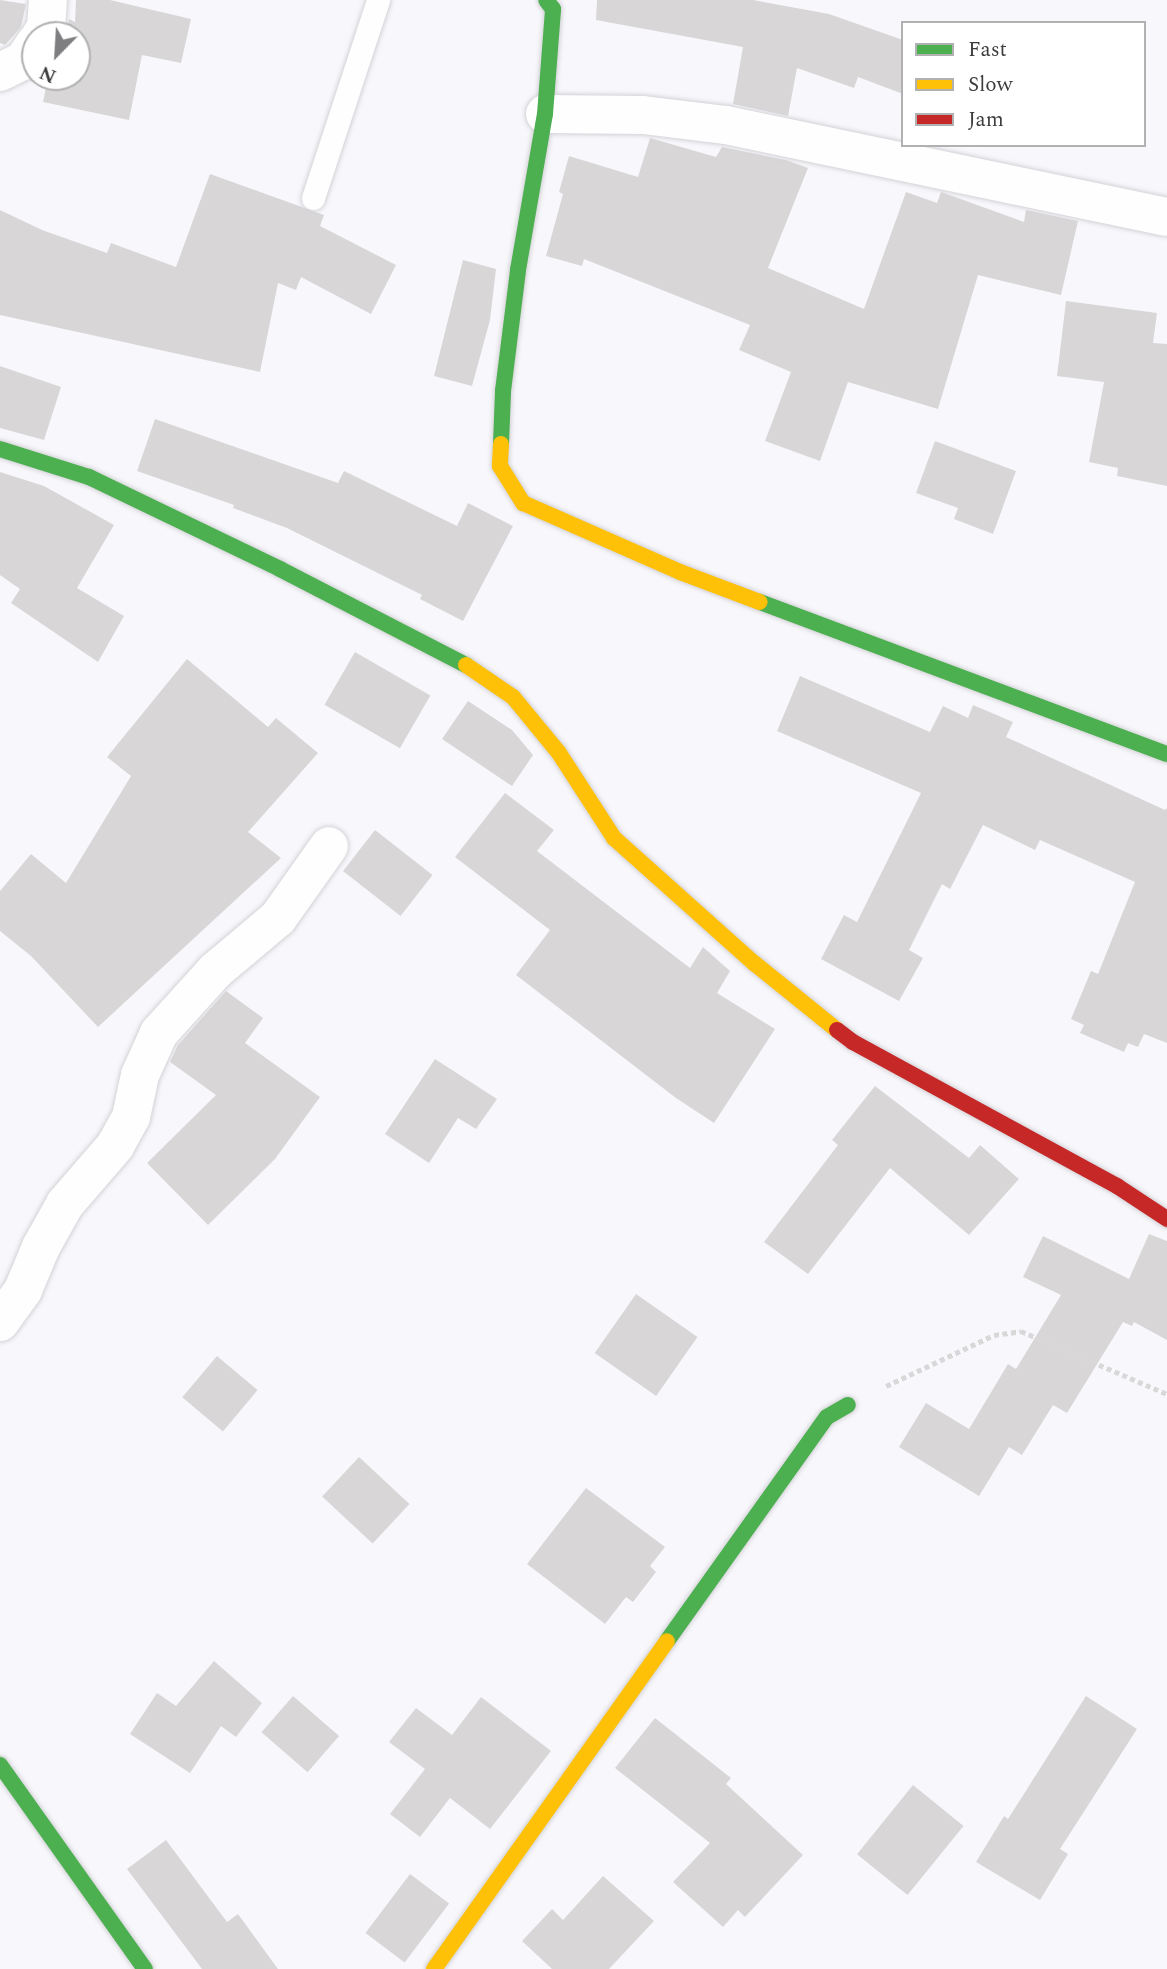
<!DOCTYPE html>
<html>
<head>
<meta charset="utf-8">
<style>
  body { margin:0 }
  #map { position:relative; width:1167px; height:1969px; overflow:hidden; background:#f8f8fc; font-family:Spectral,serif }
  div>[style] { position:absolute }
  .building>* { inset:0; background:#d8d6d7; transform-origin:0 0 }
  .path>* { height:4.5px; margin-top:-2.25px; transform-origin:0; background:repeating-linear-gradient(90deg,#d8d8d9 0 5px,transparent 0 8.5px) }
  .roads { filter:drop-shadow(0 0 2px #d3d3d7) drop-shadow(0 0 2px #d3d3d7) }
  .lane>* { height:23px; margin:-11.5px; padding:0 11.5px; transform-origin:11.5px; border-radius:11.5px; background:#fefeff }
  .street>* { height:38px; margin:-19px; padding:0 19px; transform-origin:19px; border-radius:19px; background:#fefeff }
  .fast>* { height:16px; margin:-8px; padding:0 8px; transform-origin:8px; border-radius:8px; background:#4caf50 }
  .slow>* { height:16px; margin:-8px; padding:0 8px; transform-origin:8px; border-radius:8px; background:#ffc107 }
  .jam>* { height:16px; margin:-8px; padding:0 8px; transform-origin:8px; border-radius:8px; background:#c62828 }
  span { translate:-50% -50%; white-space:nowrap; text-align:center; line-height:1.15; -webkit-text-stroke:7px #fff; paint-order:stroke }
  .legend { position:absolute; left:901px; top:21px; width:245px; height:126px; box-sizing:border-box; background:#fff; border:2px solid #b1b1b2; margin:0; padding:9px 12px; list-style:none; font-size:21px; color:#3c3c3f }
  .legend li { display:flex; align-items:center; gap:14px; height:35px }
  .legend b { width:35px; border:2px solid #b1b1b2 }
  .north { position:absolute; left:21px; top:21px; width:70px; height:70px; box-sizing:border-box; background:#fff; border:2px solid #b1b1b2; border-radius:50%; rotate:204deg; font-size:19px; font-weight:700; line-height:28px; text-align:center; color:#3c3c3f }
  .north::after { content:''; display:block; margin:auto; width:24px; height:32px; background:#7e7e81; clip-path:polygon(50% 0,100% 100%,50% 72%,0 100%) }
</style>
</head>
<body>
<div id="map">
  <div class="building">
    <i style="clip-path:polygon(0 0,26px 4px,21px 27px,5px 45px,0 43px)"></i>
    <i style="clip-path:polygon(76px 0,110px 0,191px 19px,181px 63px,142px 55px,129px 120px,43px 102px,48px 77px,77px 77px,77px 35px,66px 35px,69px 19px,75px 22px)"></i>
    <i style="clip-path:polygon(597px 0,753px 0,829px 14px,903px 40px,903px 94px,858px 77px,854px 88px,797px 68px,788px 116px,733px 104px,743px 47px,596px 20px)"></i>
    <i style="clip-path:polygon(650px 138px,716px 157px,722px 147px,786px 160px,808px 168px,768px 268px,864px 309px,906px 192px,937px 203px,941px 192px,944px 193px,1024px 222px,1026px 210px,1078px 221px,1061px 295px,978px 275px,938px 409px,848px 382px,820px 461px,765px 441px,791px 372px,739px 350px,750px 325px,584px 259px,582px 266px,546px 256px,563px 194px,559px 192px,569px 156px,638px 177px)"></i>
    <i style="clip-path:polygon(210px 174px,324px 215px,320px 226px,396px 265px,371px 314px,301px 277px,296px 290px,278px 283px,260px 372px,0 315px,0 210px,42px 230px,107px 253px,111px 243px,176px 267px)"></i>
    <i style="clip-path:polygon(463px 260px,496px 269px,490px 320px,472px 386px,434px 376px)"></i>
    <i style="clip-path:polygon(1066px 301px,1157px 313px,1153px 343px,1167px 344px,1167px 486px,1117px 476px,1118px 468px,1089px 462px,1104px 382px,1057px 376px)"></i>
    <i style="clip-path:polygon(0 366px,61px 387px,44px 440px,0 428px)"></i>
    <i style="clip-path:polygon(155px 419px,338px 483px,344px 471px,457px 526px,468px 503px,513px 526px,463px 621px,420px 599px,422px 595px,287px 528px,233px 508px,234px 505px,137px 471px)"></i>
    <i style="clip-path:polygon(935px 441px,1016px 471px,993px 534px,954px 519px,958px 508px,916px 493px)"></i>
    <i style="clip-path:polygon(0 472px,44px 486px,114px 525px,77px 588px,124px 616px,98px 662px,11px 603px,20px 589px,0 575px)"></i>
    <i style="left:355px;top:652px;width:87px;height:61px;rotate:30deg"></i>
    <i style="clip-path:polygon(187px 659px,268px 727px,276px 718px,318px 753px,248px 832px,281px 858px,98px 1027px,31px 956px,0 931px,0 891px,31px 854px,66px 883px,131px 776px,107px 757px)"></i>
    <i style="clip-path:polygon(800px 676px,930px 732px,943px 706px,968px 718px,973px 705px,1013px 722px,1006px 737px,1165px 810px,1167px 808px,1167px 1043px,1144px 1034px,1138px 1047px,1128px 1043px,1124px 1052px,1080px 1033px,1084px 1025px,1071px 1019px,1091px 971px,1098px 974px,1135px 882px,1040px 840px,1035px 850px,983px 825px,950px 889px,942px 884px,909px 950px,923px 958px,899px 1001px,821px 959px,844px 915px,857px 922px,921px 793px,777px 731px)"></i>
    <i style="clip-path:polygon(468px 701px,512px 730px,533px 755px,512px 786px,442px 739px)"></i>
    <i style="clip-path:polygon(505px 793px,554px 830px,537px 851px,690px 968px,703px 947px,730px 971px,717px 993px,775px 1029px,714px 1123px,676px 1098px,516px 975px,550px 930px,455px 857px)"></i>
    <i style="left:375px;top:830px;width:73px;height:52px;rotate:38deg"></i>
    <i style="clip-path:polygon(226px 991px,263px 1018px,245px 1043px,320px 1097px,275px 1159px,208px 1225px,147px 1163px,216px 1095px,170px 1062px,178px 1045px)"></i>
    <i style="clip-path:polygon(435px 1059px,497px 1099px,476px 1129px,458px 1118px,429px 1163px,385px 1134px)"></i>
    <i style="clip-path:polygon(875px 1086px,969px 1158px,980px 1145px,1019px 1179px,969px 1235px,890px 1168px,808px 1274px,764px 1242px,838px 1145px,832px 1140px)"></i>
    <i style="clip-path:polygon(1149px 1234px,1167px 1241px,1167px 1340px,1134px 1322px,1132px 1326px,1123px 1322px,1067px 1413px,1053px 1405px,1022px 1455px,1009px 1447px,979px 1496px,899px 1447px,926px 1403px,969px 1429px,1008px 1364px,1016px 1369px,1061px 1295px,1023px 1277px,1043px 1236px,1129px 1279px)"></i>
    <i style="left:636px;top:1294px;width:75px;height:72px;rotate:35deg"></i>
    <i style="left:217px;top:1356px;width:53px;height:54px;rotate:40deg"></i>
    <i style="left:359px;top:1457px;width:69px;height:54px;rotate:43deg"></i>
    <i style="clip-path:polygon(586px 1488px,665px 1547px,650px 1566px,656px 1572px,633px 1602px,626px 1597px,605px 1624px,527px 1564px)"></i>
    <i style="clip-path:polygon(214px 1661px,262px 1703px,236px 1737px,221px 1726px,190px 1773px,130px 1734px,157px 1693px,176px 1706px)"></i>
    <i style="left:293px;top:1696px;width:61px;height:48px;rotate:41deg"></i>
    <i style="clip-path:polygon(1086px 1696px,1137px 1729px,1060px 1849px,1068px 1854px,1040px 1900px,976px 1862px,1004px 1816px,1008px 1819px)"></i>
    <i style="clip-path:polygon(481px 1697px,551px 1751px,490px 1829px,450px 1798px,420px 1837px,390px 1814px,425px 1769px,389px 1742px,416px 1708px,452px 1735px)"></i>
    <i style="clip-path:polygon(655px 1718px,731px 1778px,726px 1784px,803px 1855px,745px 1917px,738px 1910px,723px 1927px,673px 1882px,710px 1843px,615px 1768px)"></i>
    <i style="left:913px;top:1785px;width:65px;height:89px;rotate:39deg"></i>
    <i style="clip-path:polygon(166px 1840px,227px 1922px,238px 1914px,278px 1969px,202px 1969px,127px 1869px)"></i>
    <i style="left:410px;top:1874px;width:49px;height:74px;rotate:37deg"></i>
    <i style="clip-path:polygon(603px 1876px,654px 1921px,609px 1969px,552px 1969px,522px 1941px,552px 1909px,563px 1920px)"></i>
  </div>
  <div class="path">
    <i style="left:886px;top:1386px;width:119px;rotate:-25.3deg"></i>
    <i style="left:994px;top:1335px;width:27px;rotate:-8deg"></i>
    <i style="left:1021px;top:1331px;width:159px;rotate:23.3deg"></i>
  </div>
  <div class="roads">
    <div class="lane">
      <i style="left:313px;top:198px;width:208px;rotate:-71.8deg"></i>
    </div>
    <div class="street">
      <i style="left:41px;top:35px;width:9px;rotate:-54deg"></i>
      <i style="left:46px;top:28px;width:28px;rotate:-86deg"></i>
      <i style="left:0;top:72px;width:25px;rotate:-26deg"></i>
      <i style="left:23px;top:61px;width:22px;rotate:-56deg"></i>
      <i style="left:545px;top:114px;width:98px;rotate:0.6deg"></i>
      <i style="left:643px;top:115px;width:84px;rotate:6.9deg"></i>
      <i style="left:726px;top:125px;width:450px;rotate:11.8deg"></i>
      <i style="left:0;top:1322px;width:39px;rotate:-54deg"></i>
      <i style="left:23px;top:1290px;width:47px;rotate:-67.3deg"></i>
      <i style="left:41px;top:1247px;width:49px;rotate:-60.8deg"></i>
      <i style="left:65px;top:1204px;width:77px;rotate:-49.2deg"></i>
      <i style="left:115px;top:1146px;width:33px;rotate:-61deg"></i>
      <i style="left:131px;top:1117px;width:43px;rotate:-77.9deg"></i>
      <i style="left:140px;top:1075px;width:46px;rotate:-65.7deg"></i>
      <i style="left:159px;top:1033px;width:84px;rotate:-47.9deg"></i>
      <i style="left:215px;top:971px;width:82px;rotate:-40.1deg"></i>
      <i style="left:278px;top:918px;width:88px;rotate:-54.7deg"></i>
    </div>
    <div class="fast">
      <i style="left:501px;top:444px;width:53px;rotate:-87.8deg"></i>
      <i style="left:503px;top:391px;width:122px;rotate:-82.9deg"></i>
      <i style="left:518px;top:270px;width:158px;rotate:-80.2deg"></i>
      <i style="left:545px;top:114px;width:105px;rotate:-85.6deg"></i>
      <i style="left:553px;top:9px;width:11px;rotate:-128deg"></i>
      <i style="left:0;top:449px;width:93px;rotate:17.5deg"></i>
      <i style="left:89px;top:477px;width:212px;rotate:25.7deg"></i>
      <i style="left:280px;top:569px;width:209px;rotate:27.3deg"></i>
      <i style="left:760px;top:602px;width:434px;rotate:20.5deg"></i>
      <i style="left:667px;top:1641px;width:275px;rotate:-54.5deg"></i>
      <i style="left:827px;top:1417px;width:24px;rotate:-30deg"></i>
      <i style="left:0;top:1765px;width:250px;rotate:54.6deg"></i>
    </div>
    <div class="slow">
      <i style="left:501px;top:444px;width:22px;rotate:93deg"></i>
      <i style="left:500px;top:466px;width:44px;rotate:58.1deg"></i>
      <i style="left:523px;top:503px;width:171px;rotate:23.7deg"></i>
      <i style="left:680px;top:572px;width:85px;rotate:20.6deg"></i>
      <i style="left:466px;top:665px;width:57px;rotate:34.2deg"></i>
      <i style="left:513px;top:697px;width:72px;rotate:50.6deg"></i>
      <i style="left:559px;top:753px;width:101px;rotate:57.1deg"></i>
      <i style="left:614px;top:838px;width:188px;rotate:41.8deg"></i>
      <i style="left:754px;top:963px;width:107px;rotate:38.9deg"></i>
      <i style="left:434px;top:1969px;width:402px;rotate:-54.6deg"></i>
    </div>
    <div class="jam">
      <i style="left:837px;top:1030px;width:20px;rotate:37deg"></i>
      <i style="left:853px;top:1042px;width:301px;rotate:28.6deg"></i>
      <i style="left:1117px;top:1186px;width:60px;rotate:33.4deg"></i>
    </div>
  </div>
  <ul class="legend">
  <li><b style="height:9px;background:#4caf50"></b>Fast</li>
  <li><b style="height:9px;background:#ffc107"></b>Slow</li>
  <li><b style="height:9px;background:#c62828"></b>Jam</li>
  </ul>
  <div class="north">N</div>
</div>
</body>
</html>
